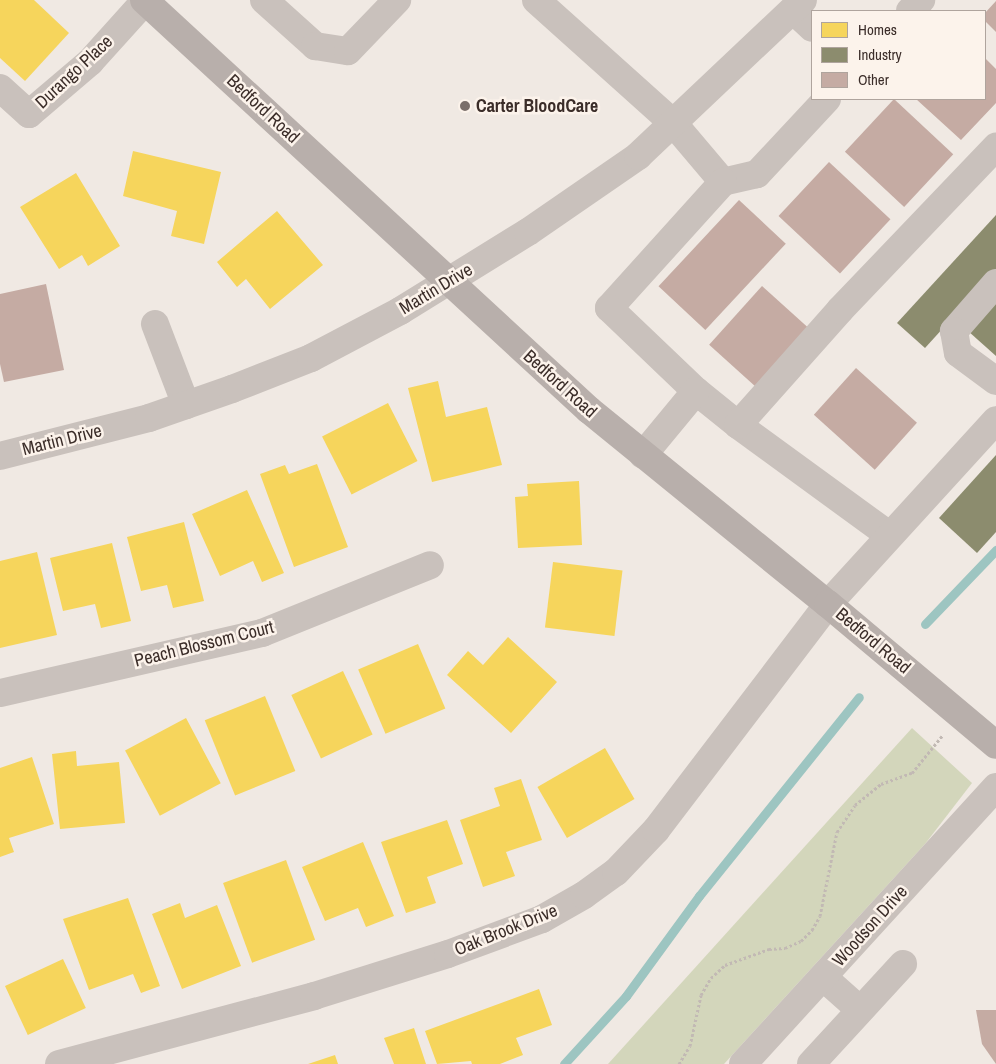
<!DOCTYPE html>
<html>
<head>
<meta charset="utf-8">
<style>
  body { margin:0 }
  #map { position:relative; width:996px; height:1064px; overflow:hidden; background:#f0e9e3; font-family:"Archivo Narrow",sans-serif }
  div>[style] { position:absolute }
  .green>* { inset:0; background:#d3d6bb }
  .homes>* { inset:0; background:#f6d55c; transform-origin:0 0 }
  .industry>* { inset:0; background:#8c8c6e }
  .stream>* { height:9px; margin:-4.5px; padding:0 4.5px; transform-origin:4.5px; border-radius:4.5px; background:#9dc5c1 }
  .building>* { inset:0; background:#c5aba3; transform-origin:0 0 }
  .path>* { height:3px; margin-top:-1.5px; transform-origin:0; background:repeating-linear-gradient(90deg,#c2b9b4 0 2.5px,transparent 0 5px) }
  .minor>* { height:28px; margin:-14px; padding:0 14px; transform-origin:14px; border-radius:14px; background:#c9c1bc }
  .major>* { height:28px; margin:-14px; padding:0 14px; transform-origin:14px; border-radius:14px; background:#b8afab }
  .dots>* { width:14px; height:14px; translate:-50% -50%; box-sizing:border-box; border:2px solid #fcf3eb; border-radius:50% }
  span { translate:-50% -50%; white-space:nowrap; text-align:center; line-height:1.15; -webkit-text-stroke:5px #fcf3eb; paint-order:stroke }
  .street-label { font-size:18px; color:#3b2d29 }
  .poi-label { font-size:18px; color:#3b2d29; font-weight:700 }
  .left { translate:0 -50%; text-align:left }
  .legend { position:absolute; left:811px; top:10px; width:175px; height:90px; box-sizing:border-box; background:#fcf3eb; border:1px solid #afa49d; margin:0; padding:6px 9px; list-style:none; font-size:15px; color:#3b2d29 }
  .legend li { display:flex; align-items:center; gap:10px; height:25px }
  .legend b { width:25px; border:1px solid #afa49d }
</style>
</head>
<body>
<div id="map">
  <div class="green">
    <i style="clip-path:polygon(912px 728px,972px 783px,925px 844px,724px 1064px,608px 1064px)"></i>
  </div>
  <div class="homes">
    <i style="clip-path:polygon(0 0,34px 0,69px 33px,25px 81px,0 58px)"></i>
    <i style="clip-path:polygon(133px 151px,221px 172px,204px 244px,171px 236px,177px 211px,123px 196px)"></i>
    <i style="clip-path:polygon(76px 173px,120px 246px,88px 266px,82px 255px,59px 269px,20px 207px)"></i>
    <i style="clip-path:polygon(277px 211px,323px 265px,270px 309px,246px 279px,237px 287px,217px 262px)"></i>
    <i style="clip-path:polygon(438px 381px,446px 417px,487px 407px,502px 465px,432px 482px,408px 388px)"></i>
    <i style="left:388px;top:403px;width:65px;height:74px;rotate:63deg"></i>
    <i style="clip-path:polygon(317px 464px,348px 547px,294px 567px,260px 474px,285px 465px,289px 474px)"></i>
    <i style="clip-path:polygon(579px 481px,582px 545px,518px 548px,515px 497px,528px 496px,527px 484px)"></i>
    <i style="clip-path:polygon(247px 490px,284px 573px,262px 582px,253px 561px,220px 576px,192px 514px)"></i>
    <i style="clip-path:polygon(184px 522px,204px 601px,173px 608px,167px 585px,141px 591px,127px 537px)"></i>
    <i style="clip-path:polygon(112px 543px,131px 621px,101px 628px,95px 604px,63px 611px,50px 558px)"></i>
    <i style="clip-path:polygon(37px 552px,57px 635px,0 648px,0 561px)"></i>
    <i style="left:553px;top:562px;width:70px;height:66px;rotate:7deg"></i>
    <i style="clip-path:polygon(508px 637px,557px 682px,511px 733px,447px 675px,468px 651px,483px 665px)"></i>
    <i style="left:418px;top:644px;width:70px;height:65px;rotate:67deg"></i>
    <i style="left:343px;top:671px;width:70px;height:57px;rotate:65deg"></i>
    <i style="left:265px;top:696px;width:81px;height:65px;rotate:68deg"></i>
    <i style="left:186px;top:718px;width:74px;height:69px;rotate:62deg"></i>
    <i style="left:605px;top:748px;width:59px;height:78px;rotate:60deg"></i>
    <i style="clip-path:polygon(76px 751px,77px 766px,119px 762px,125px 823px,60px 829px,52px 754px)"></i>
    <i style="clip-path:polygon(32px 757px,54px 824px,9px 838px,14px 852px,0 857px,0 768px)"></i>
    <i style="clip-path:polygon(521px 779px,542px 840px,506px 852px,515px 876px,483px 887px,460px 820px,500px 806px,494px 788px)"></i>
    <i style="clip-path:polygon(447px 820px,463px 864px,427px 877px,436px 903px,406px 913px,381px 842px)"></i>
    <i style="clip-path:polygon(363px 842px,394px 916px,366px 927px,358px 908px,325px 921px,302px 867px)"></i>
    <i style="left:286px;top:860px;width:85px;height:67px;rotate:70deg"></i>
    <i style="clip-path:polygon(128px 898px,160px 986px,141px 993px,133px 974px,89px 990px,63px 919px)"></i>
    <i style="clip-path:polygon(180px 903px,185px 918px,217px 905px,241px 966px,182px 989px,152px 914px)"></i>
    <i style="left:63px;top:959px;width:54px;height:64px;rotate:65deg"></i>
    <i style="clip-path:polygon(539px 989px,552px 1025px,516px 1038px,523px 1055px,500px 1064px,472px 1064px,471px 1061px,437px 1064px,425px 1031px)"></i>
    <i style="clip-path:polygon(414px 1028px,426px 1064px,394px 1064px,384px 1038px)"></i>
    <i style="clip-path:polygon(335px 1055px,338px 1064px,308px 1064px)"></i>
  </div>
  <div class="industry">
    <i style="clip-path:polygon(996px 215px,996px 270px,925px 348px,897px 323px)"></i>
    <i style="clip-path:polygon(996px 300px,996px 356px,968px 331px)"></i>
    <i style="clip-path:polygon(996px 455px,996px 532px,977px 553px,939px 518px)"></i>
  </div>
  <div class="stream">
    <i style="left:925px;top:624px;width:103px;rotate:-46.2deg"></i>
    <i style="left:564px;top:1064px;width:92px;rotate:-47.6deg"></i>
    <i style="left:626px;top:996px;width:124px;rotate:-53.9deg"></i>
    <i style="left:699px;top:896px;width:255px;rotate:-51.2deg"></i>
  </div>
  <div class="building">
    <i style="clip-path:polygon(996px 1px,996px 32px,985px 21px,985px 13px)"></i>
    <i style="clip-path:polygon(985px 58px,996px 69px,996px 103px,961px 140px,916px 99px,985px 99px)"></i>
    <i style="left:894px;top:99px;width:81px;height:72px;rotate:43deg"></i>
    <i style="left:829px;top:162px;width:84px;height:74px;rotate:43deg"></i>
    <i style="left:739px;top:200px;width:64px;height:118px;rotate:43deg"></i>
    <i style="clip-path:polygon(46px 284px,64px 370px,4px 382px,0 364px,0 294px)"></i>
    <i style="left:762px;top:286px;width:69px;height:79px;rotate:42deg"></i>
    <i style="left:856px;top:368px;width:82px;height:63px;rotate:42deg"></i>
    <i style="clip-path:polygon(976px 1010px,996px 1010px,996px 1064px,982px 1044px)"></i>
  </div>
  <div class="path">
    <i style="left:679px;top:1064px;width:21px;rotate:-59deg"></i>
    <i style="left:690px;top:1046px;width:52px;rotate:-77.8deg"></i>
    <i style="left:701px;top:995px;width:20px;rotate:-60deg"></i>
    <i style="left:711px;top:978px;width:19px;rotate:-43deg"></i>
    <i style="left:725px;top:965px;width:47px;rotate:-20deg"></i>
    <i style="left:769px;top:949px;width:16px;rotate:-4deg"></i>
    <i style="left:785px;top:948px;width:17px;rotate:-24deg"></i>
    <i style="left:801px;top:941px;width:16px;rotate:-45deg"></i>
    <i style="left:812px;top:930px;width:16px;rotate:-60deg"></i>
    <i style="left:820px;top:916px;width:86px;rotate:-78.6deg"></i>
    <i style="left:837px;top:832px;width:32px;rotate:-56deg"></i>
    <i style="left:855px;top:805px;width:33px;rotate:-39deg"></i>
    <i style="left:881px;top:784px;width:33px;rotate:-20deg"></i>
    <i style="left:912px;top:773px;width:48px;rotate:-51deg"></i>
  </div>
  <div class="minor">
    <i style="left:264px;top:0;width:69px;rotate:42deg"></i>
    <i style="left:315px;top:46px;width:33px;rotate:9deg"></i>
    <i style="left:348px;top:51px;width:71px;rotate:-46.1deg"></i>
    <i style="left:536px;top:0;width:186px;rotate:41.9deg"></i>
    <i style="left:674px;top:124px;width:76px;rotate:49.8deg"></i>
    <i style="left:793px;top:10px;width:26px;rotate:43deg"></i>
    <i style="left:910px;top:11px;width:16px;rotate:-45deg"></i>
    <i style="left:0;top:88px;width:39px;rotate:42deg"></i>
    <i style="left:29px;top:114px;width:80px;rotate:-40.4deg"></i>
    <i style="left:90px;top:62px;width:82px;rotate:-48deg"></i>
    <i style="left:827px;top:99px;width:103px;rotate:133deg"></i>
    <i style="left:757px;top:174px;width:35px;rotate:167deg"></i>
    <i style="left:723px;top:182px;width:170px;rotate:132.1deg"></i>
    <i style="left:609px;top:308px;width:120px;rotate:43.7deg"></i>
    <i style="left:696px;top:391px;width:54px;rotate:39deg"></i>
    <i style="left:738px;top:425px;width:187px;rotate:36.1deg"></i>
    <i style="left:996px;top:283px;width:64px;rotate:131.2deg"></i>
    <i style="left:954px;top:331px;width:22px;rotate:80deg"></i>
    <i style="left:958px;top:353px;width:47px;rotate:36.4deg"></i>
    <i style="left:155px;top:324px;width:87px;rotate:69.1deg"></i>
    <i style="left:738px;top:425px;width:154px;rotate:-48.4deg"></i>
    <i style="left:840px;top:310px;width:226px;rotate:-46.3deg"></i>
    <i style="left:643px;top:455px;width:83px;rotate:-50.4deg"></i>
    <i style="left:0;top:456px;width:154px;rotate:-14.3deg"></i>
    <i style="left:149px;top:418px;width:88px;rotate:-19.3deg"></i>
    <i style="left:232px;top:389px;width:85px;rotate:-21.4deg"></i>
    <i style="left:311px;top:358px;width:101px;rotate:-27.8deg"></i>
    <i style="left:400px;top:311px;width:150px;rotate:-31.7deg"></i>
    <i style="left:528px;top:232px;width:134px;rotate:-34.6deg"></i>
    <i style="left:638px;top:156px;width:227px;rotate:-43.4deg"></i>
    <i style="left:0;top:693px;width:269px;rotate:-12.9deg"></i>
    <i style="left:262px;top:633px;width:181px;rotate:-22deg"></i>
    <i style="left:823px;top:977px;width:48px;rotate:41.6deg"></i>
    <i style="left:59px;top:1064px;width:264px;rotate:-14.9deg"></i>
    <i style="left:314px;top:996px;width:140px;rotate:-17.4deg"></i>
    <i style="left:448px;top:954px;width:100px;rotate:-20.4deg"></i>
    <i style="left:542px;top:919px;width:48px;rotate:-29.7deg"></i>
    <i style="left:584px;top:895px;width:39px;rotate:-36deg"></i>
    <i style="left:616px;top:872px;width:58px;rotate:-46.4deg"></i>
    <i style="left:656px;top:830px;width:284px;rotate:-52.7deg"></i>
    <i style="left:828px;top:604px;width:249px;rotate:-47.6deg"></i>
    <i style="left:743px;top:1064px;width:375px;rotate:-47.6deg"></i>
    <i style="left:811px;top:1064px;width:136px;rotate:-47.4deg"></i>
  </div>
  <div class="major">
    <i style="left:144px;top:0;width:605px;rotate:42.66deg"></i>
    <i style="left:589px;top:410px;width:308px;rotate:39.1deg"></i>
    <i style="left:828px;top:604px;width:219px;rotate:40deg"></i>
  </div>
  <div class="dots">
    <i style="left:465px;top:106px;background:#7a6f6a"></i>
  </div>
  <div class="street-label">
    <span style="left:74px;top:72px;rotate:-43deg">Durango Place</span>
    <span style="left:263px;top:109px;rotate:43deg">Bedford Road</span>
    <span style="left:436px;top:289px;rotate:-31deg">Martin Drive</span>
    <span style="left:560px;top:384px;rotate:42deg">Bedford Road</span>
    <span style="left:62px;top:440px;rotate:-14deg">Martin Drive</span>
    <span style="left:873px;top:641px;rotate:40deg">Bedford Road</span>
    <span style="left:204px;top:644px;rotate:-14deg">Peach Blossom Court</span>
    <span style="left:870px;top:926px;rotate:-48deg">Woodson Drive</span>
    <span style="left:506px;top:930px;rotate:-22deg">Oak Brook Drive</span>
  </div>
  <div class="poi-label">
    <span class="left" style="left:476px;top:106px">Carter BloodCare</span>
  </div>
  <ul class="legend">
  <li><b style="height:14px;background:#f6d55c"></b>Homes</li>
  <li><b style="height:14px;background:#8c8c6e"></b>Industry</li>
  <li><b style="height:14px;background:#c5aba3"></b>Other</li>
  </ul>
</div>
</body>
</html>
